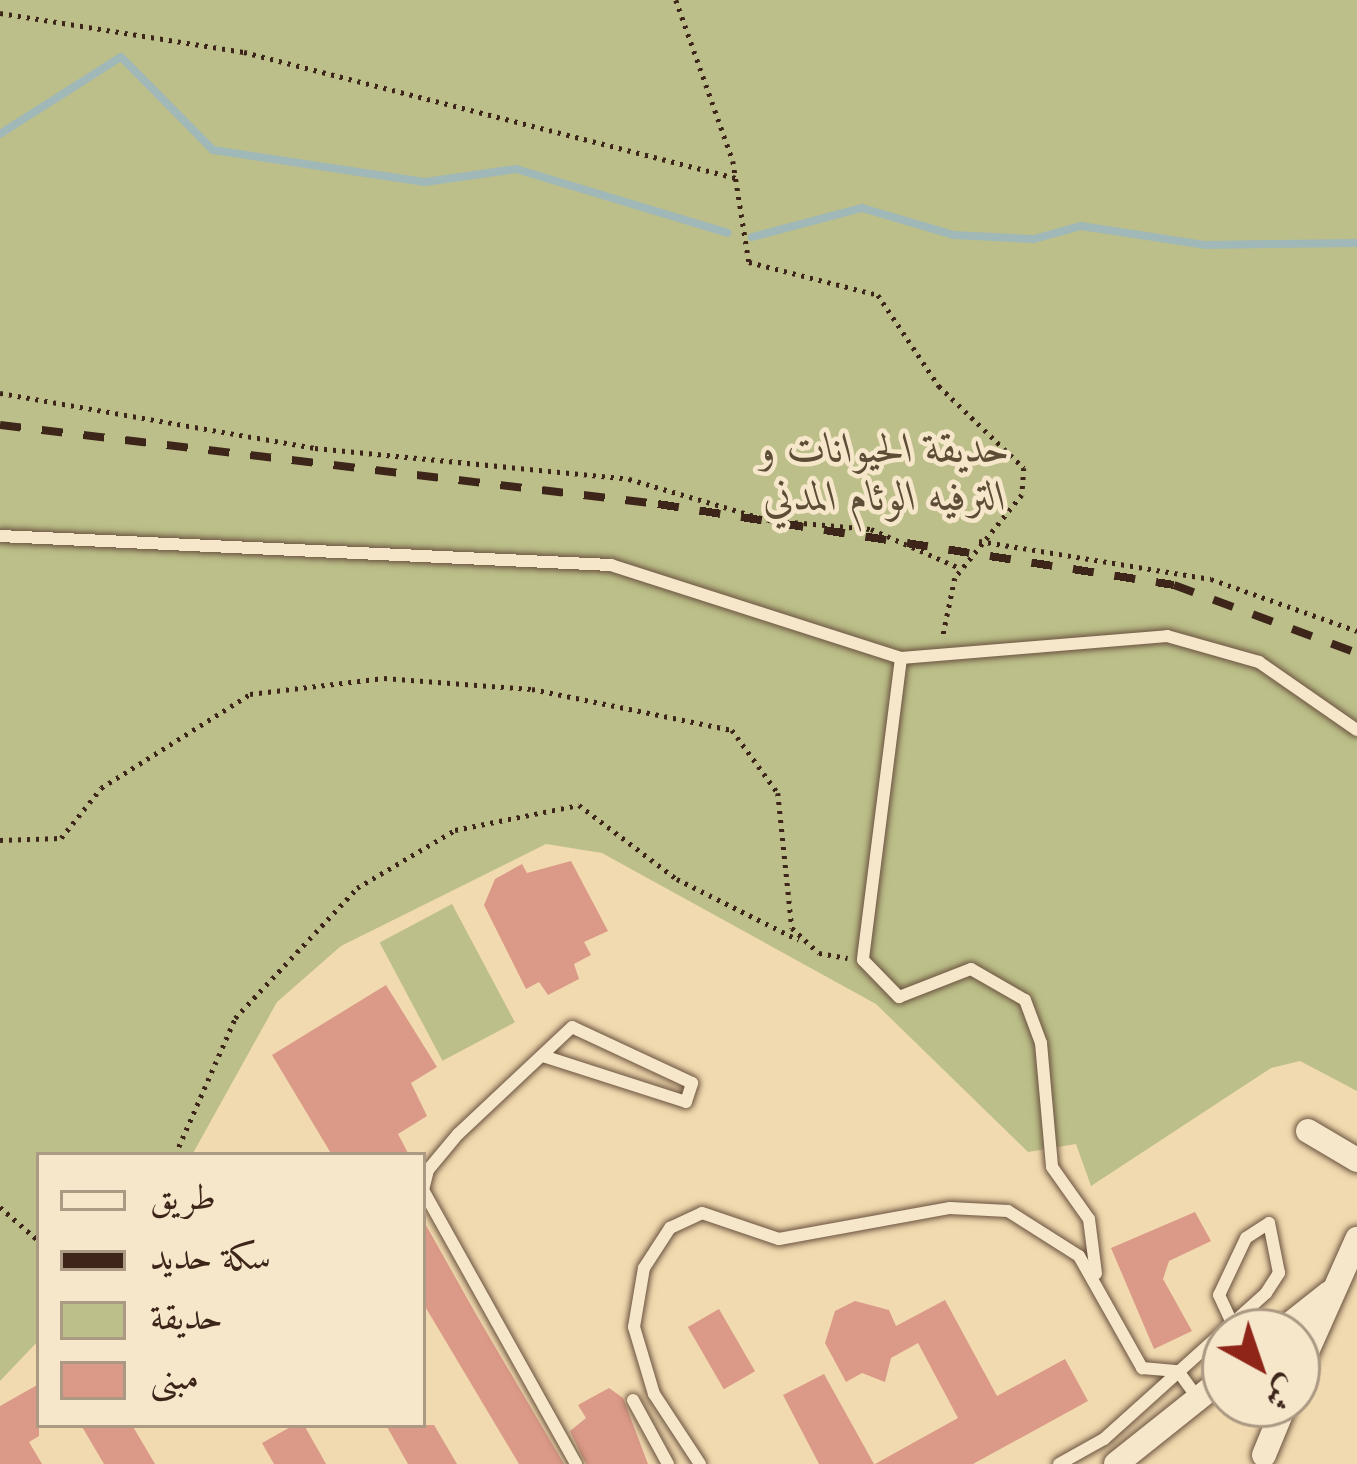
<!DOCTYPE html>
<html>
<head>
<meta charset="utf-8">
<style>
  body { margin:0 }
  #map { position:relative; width:1357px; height:1464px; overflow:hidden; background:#f1daaf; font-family:"Libre Caslon Text",Amiri,serif }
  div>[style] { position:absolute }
  .green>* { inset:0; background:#bcbf89; transform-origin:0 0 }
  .stream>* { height:8px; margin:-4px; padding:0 4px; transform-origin:4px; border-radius:4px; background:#a0b8b7 }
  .building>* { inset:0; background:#db9987; transform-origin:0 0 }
  .path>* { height:4.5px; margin-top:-2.25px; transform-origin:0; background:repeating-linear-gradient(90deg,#3d251a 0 3px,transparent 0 9px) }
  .roads { filter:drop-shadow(0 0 3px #6a523f) drop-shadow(0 0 3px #6a523f) }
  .service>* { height:12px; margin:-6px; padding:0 6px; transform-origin:6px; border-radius:6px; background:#f6e7cb }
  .minor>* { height:24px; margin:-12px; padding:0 12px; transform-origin:12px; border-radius:12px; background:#f6e7cb }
  .rail>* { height:8px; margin-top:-4px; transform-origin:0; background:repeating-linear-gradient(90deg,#3d251a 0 21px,transparent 0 42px) }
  span { translate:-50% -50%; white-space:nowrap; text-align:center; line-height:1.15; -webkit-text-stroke:9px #f6e7cb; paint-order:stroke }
  .park-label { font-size:42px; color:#5d4c36; font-style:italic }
  .legend { position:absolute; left:36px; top:1152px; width:390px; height:276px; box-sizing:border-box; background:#f6e7cb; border:3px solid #ac9984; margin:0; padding:15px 21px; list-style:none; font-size:36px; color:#3d251a }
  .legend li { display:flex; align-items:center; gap:24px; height:60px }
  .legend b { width:60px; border:3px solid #ac9984 }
  .north { position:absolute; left:1201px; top:1308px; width:120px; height:120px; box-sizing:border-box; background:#f6e7cb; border:3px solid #ac9984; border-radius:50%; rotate:140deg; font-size:33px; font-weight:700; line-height:48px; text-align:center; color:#3d251a }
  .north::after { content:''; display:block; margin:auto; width:42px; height:54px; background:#8f2418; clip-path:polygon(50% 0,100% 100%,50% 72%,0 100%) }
</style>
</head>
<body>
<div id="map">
  <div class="green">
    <i style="clip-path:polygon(0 0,1357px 0,1357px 1091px,1300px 1061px,1271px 1068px,1091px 1186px,1076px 1144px,1028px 1152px,876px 1004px,602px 853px,546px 844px,341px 946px,277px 1002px,192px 1155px,39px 1155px,39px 1340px,0 1381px)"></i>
    <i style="left:452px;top:904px;width:134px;height:82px;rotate:62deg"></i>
  </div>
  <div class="stream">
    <i style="left:0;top:134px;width:143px;rotate:-32.5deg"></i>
    <i style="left:121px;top:57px;width:131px;rotate:45.3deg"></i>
    <i style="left:213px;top:150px;width:214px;rotate:8.6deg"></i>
    <i style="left:425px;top:182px;width:92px;rotate:-8.1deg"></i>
    <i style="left:516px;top:169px;width:221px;rotate:16.8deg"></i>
    <i style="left:752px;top:237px;width:114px;rotate:-14.8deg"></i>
    <i style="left:862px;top:208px;width:96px;rotate:16.4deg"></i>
    <i style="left:954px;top:235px;width:80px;rotate:2.9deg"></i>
    <i style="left:1034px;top:239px;width:49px;rotate:-15.5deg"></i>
    <i style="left:1081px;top:226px;width:125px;rotate:8.7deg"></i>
    <i style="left:1205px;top:245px;width:152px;rotate:-0.8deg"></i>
  </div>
  <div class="building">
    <i style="clip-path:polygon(571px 861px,608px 931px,584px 942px,591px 955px,574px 964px,579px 979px,548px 995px,539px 982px,526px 989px,484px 905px,495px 879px,522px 864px,527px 873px)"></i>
    <i style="clip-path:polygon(386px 985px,437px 1067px,411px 1083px,427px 1116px,398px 1134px,409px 1155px,332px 1155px,272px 1055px)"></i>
    <i style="clip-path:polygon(1195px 1212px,1211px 1241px,1169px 1261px,1163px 1279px,1192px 1331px,1154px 1349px,1111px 1248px)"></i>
    <i style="clip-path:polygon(423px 1220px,477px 1316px,564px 1464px,519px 1464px,423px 1303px)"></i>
    <i style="clip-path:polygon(945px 1300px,997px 1396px,1065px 1359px,1088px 1401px,973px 1464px,875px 1464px,958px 1418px,918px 1343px,891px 1358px,885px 1382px,862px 1373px,846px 1382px,825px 1343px,835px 1311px,855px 1301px,889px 1310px,896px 1326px)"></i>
    <i style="left:719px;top:1309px;width:72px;height:36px;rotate:60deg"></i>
    <i style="clip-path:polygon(824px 1374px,874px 1464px,819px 1464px,783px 1395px)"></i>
    <i style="clip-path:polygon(39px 1384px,39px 1436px,29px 1442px,42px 1464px,0 1464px,0 1406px)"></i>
    <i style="clip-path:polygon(609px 1388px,623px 1398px,648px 1464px,586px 1464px,570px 1431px,586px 1418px,578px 1405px)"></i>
    <i style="clip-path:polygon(81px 1425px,132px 1425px,155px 1464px,104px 1464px)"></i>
    <i style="clip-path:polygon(294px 1425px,304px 1425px,326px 1464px,274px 1464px,262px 1443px)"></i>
    <i style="clip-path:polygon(386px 1425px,434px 1425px,457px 1464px,408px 1464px)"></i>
  </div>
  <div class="path">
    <i style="left:676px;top:0;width:171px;rotate:70.5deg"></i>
    <i style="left:733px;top:161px;width:102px;rotate:81deg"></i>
    <i style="left:749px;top:262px;width:133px;rotate:14.3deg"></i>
    <i style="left:878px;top:295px;width:110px;rotate:56.2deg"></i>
    <i style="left:939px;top:386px;width:118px;rotate:44deg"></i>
    <i style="left:1024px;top:468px;width:27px;rotate:94deg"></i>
    <i style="left:1022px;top:495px;width:107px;rotate:128.9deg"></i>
    <i style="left:955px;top:578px;width:59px;rotate:101.7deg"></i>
    <i style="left:0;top:13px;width:247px;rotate:9.1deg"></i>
    <i style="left:244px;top:52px;width:508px;rotate:14.36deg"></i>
    <i style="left:0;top:393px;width:320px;rotate:9.9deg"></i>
    <i style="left:315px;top:448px;width:316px;rotate:5.6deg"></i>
    <i style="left:629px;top:479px;width:145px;rotate:16.4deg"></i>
    <i style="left:768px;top:520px;width:103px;rotate:5deg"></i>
    <i style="left:871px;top:529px;width:97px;rotate:23.7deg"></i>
    <i style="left:979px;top:541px;width:235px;rotate:9.3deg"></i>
    <i style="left:1211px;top:579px;width:155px;rotate:19.6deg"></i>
    <i style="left:0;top:840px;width:61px;rotate:-1.9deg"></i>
    <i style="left:61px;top:838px;width:64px;rotate:-51.3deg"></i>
    <i style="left:101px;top:788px;width:176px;rotate:-32.2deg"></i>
    <i style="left:250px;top:694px;width:135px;rotate:-6.8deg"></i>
    <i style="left:384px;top:678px;width:148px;rotate:4.3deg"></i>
    <i style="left:532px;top:689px;width:204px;rotate:11.6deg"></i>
    <i style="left:732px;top:730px;width:78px;rotate:53.9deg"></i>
    <i style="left:778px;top:793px;width:136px;rotate:84.1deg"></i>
    <i style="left:792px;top:928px;width:37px;rotate:43deg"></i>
    <i style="left:819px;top:953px;width:29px;rotate:10deg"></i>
    <i style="left:175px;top:1155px;width:150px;rotate:-66.3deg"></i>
    <i style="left:235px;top:1018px;width:178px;rotate:-46.8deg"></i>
    <i style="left:357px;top:888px;width:114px;rotate:-30.6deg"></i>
    <i style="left:455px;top:830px;width:126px;rotate:-11.4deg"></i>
    <i style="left:579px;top:805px;width:123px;rotate:37.1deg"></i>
    <i style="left:677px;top:879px;width:136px;rotate:26.6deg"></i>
    <i style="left:0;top:1207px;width:52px;rotate:41.1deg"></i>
  </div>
  <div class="roads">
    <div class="service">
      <i style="left:0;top:536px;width:612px;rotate:2.72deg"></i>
      <i style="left:611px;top:565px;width:305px;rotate:17.8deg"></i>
      <i style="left:901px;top:658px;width:267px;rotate:-4.7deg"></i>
      <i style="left:1167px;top:636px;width:96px;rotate:15.8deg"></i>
      <i style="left:1259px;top:662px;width:119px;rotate:34.8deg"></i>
      <i style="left:901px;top:658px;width:304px;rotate:97.2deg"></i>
      <i style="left:863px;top:960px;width:52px;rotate:45.8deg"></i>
      <i style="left:899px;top:997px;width:77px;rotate:-21.3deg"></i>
      <i style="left:971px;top:969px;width:62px;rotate:29.9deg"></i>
      <i style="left:1025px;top:1000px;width:46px;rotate:69.6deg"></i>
      <i style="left:1041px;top:1043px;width:124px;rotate:84.9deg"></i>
      <i style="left:1052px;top:1167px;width:64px;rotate:54.6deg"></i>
      <i style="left:1089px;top:1219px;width:55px;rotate:82.7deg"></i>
      <i style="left:543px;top:1056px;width:150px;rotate:17.8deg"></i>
      <i style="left:686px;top:1102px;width:20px;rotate:-72deg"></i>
      <i style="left:692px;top:1083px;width:132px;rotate:-155deg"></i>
      <i style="left:572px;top:1027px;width:156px;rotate:136.8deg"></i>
      <i style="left:458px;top:1134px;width:47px;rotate:129.8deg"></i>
      <i style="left:428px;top:1170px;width:21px;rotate:104deg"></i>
      <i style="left:423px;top:1190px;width:314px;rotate:60.8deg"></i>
      <i style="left:633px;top:1400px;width:73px;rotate:61.3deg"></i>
      <i style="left:700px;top:1464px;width:84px;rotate:-123.3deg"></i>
      <i style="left:654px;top:1394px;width:70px;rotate:-106.6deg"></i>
      <i style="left:634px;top:1327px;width:60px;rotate:-80.4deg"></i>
      <i style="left:644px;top:1268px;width:48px;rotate:-57deg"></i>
      <i style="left:670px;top:1228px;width:35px;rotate:-25deg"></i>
      <i style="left:702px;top:1213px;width:81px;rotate:18.7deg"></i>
      <i style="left:779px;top:1239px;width:174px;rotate:-10.3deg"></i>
      <i style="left:950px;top:1208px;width:58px;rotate:3deg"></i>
      <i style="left:1008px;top:1211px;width:84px;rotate:32.4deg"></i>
      <i style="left:1079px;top:1256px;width:129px;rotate:60.6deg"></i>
      <i style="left:1142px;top:1368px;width:36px;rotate:5deg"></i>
      <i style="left:1178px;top:1371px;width:34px;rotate:54deg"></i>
      <i style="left:1059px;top:1464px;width:51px;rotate:-29.1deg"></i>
      <i style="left:1104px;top:1439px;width:218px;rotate:-42deg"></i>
      <i style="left:1266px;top:1293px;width:24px;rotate:-57deg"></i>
      <i style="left:1279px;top:1273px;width:51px;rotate:-101.3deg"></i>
      <i style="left:1269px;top:1223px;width:27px;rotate:147deg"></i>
      <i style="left:1246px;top:1238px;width:63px;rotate:115.3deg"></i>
      <i style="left:1219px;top:1295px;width:31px;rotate:65deg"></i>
    </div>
    <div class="minor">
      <i style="left:1308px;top:1131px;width:57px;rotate:30.6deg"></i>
      <i style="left:1280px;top:1332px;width:63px;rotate:-38.5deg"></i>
      <i style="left:1297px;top:1374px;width:148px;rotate:-66deg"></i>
      <i style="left:1264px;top:1455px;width:55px;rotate:-67.6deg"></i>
      <i style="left:1116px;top:1464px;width:139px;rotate:-38.6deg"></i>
    </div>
  </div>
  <div class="rail">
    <i style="left:0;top:425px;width:663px;rotate:6.85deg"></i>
    <i style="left:658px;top:504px;width:522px;rotate:8.92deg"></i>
    <i style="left:1174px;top:585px;width:195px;rotate:20.4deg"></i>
  </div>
  <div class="park-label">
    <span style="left:885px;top:471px">حديقة الحيوانات و<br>الترفيه الوئام المدني</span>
  </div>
  <ul class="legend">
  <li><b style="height:15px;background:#f6e7cb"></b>طريق</li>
  <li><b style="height:15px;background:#3d251a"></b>سكة حديد</li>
  <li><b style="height:33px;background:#bcbf89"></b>حديقة</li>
  <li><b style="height:33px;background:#db9987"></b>مبنى</li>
  </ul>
  <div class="north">ش</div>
</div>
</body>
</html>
